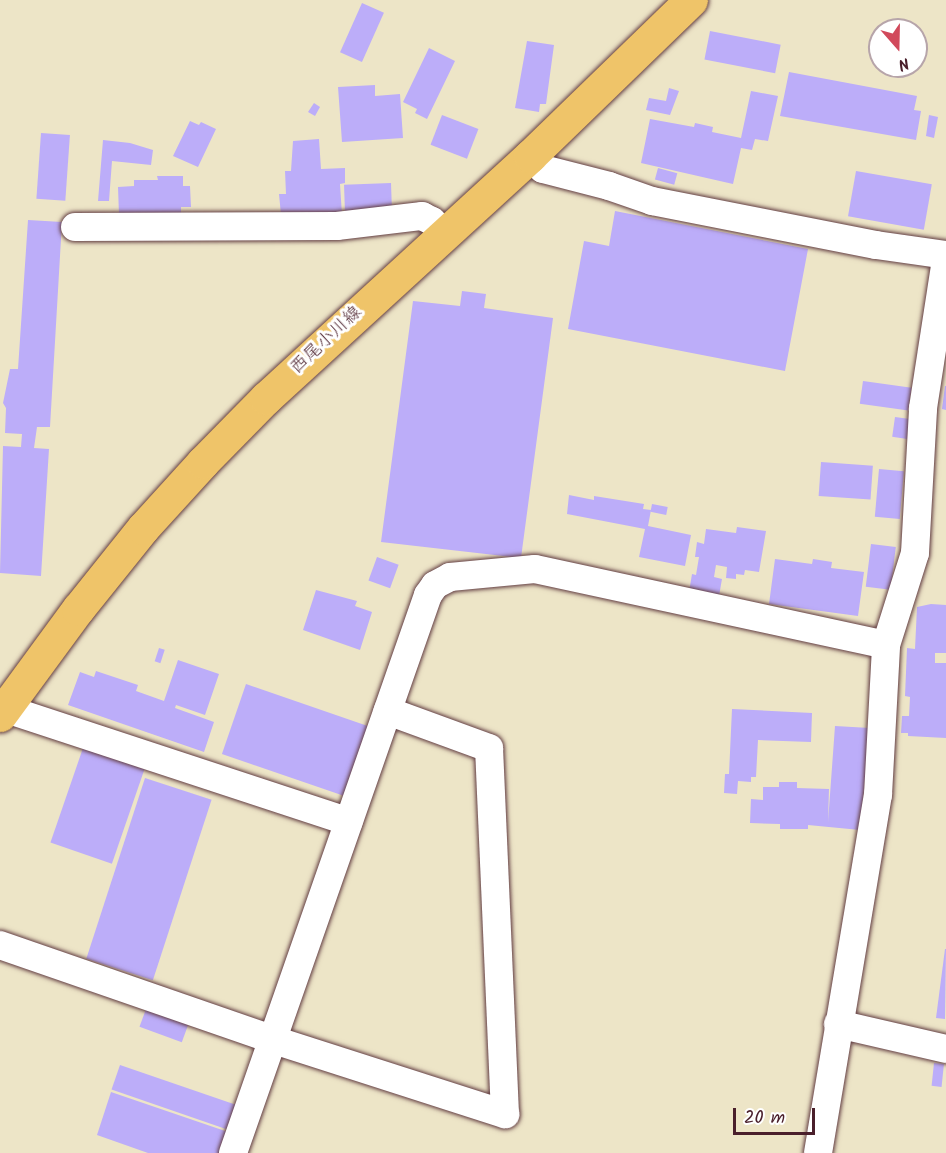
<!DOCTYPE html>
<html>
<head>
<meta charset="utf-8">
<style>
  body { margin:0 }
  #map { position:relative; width:946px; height:1153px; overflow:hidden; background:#ede5c7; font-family:Kalam,"Klee One",sans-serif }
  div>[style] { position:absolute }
  .building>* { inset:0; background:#bcadf9; transform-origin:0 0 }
  .roads { filter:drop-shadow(0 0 2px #623d42) drop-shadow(0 0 2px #623d42) }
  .minor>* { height:28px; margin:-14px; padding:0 14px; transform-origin:14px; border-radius:14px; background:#fff }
  .major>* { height:33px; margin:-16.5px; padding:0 16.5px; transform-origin:16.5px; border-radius:16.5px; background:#efc469 }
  span { translate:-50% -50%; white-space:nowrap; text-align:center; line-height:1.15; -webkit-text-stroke:6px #fff; paint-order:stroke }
  .street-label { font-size:18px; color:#4a1f2b }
  .north { position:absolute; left:868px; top:18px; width:60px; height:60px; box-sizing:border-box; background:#fff; border:2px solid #b7a5aa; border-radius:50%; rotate:160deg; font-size:16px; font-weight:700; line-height:24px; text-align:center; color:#4a1f2b }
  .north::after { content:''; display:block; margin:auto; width:21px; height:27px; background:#d1495b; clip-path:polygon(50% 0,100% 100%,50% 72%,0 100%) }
  .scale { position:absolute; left:733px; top:1108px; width:82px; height:27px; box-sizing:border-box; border:3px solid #4a1f2b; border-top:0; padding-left:8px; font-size:18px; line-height:21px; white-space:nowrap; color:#4a1f2b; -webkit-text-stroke:4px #fff; paint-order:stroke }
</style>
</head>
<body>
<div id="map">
  <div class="building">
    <i style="left:362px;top:3px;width:24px;height:54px;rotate:24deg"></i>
    <i style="left:710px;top:31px;width:72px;height:29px;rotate:11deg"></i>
    <i style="clip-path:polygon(527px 41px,554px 45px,546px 104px,540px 104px,539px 112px,515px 108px)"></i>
    <i style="clip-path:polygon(429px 48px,455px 61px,427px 119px,415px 113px,417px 109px,403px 102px)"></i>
    <i style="clip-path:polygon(789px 72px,917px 96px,914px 110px,921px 111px,916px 140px,780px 116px)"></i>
    <i style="clip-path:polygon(375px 85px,375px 96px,400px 94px,403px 138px,342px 142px,338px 87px)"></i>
    <i style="clip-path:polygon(669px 88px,679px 91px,670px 115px,646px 110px,649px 98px,666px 101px)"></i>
    <i style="clip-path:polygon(751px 91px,778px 96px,768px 141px,755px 139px,752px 150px,741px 148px,733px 184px,641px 163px,650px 119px,694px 127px,695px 123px,713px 127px,712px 132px,741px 138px)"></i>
    <i style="clip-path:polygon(314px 103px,320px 107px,315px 116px,308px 112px)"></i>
    <i style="left:442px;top:115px;width:39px;height:32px;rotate:21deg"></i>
    <i style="clip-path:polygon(929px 115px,938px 117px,934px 138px,926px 136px)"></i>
    <i style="clip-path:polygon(190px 121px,199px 125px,201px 122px,216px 129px,198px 167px,173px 156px)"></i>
    <i style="left:41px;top:133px;width:29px;height:66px;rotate:4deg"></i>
    <i style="clip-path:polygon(319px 139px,321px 169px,345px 168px,345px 183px,340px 184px,342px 215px,281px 215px,279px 194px,286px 194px,285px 171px,291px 171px,293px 141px)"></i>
    <i style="clip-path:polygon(103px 140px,130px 143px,153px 150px,151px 165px,112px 161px,109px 201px,98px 201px)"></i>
    <i style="left:658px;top:168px;width:20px;height:12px;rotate:15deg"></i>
    <i style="left:856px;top:171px;width:77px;height:46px;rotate:10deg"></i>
    <i style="clip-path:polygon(157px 176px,183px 176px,183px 186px,190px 186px,191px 207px,181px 207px,181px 214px,119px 215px,118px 187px,134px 186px,134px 180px,158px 180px)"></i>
    <i style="left:391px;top:183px;width:29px;height:47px;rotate:88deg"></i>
    <i style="clip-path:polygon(615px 211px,808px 249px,785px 371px,568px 329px,584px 241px,609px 246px)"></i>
    <i style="clip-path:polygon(28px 220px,62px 222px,50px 427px,37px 427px,34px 448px,49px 449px,41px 576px,0 573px,3px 446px,21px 447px,22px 434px,5px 433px,6px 408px,3px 403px,10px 369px,18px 369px)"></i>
    <i style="clip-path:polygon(462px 291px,486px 294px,484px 308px,553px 318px,521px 558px,381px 542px,413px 301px,460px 306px)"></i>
    <i style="left:863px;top:381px;width:49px;height:23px;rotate:8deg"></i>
    <i style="clip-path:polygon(945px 386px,946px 386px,946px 410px,942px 409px)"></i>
    <i style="left:895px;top:417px;width:15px;height:20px;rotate:8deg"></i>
    <i style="left:821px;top:462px;width:52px;height:34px;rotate:4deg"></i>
    <i style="left:879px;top:469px;width:25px;height:48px;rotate:5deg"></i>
    <i style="clip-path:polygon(569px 495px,594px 500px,594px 496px,644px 504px,643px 509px,651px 510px,648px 526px,691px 535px,685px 566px,639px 557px,645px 529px,567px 514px)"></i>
    <i style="left:652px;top:504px;width:16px;height:8px;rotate:11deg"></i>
    <i style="clip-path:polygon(737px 527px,766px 531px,759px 572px,745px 570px,744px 575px,736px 574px,736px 579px,726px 578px,727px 567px,716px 565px,714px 577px,722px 579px,719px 596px,689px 592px,692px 574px,696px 575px,699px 557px,695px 557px,697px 542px,704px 544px,706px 529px,736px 533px)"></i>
    <i style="left:871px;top:544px;width:25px;height:43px;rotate:7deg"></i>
    <i style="left:377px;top:557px;width:23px;height:25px;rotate:20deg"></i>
    <i style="clip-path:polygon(775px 559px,812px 564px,813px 559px,832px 562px,831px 568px,864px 572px,858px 616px,769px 604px)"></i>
    <i style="clip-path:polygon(316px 590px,357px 601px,355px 606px,372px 612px,360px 650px,303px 630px)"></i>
    <i style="clip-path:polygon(931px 604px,946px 605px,946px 653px,935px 653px,935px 663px,946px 663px,946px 738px,908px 736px,908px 733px,901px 733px,902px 716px,909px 716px,910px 697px,905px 696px,907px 648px,915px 649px,917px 607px)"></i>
    <i style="left:159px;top:648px;width:6px;height:14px;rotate:18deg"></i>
    <i style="clip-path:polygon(178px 660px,219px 674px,205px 715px,176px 705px,175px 708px,214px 722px,204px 752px,68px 705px,80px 672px,94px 677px,96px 671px,138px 685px,136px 691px,164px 701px)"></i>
    <i style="left:246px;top:684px;width:131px;height:74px;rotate:19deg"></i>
    <i style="clip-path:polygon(732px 709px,812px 713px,811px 742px,758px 740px,756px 777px,751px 777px,751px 782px,738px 781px,737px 794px,724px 793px,725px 774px,729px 774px)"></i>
    <i style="clip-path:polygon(835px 726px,870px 728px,860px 830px,808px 825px,808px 829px,780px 829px,780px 824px,750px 823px,751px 799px,763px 800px,763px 787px,779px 787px,779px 782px,797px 782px,797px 788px,829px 789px,828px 822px)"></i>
    <i style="left:83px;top:748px;width:65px;height:100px;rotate:19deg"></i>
    <i style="left:145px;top:778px;width:70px;height:190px;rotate:18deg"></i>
    <i style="clip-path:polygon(945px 949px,946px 949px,945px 1019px,936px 1018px)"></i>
    <i style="left:146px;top:1009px;width:45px;height:19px;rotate:20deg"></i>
    <i style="left:934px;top:1063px;width:10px;height:23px;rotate:6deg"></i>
    <i style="left:120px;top:1065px;width:124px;height:26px;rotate:19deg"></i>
    <i style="clip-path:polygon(111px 1092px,228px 1132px,221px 1153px,148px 1153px,97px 1135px)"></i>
  </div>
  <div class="roads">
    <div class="minor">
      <i style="left:530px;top:156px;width:18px;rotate:45deg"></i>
      <i style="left:543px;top:169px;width:68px;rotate:14.4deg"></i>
      <i style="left:609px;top:186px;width:46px;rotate:19.2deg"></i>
      <i style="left:652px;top:201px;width:228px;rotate:11.1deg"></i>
      <i style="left:876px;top:245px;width:71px;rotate:8.1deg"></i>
      <i style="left:75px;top:227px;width:262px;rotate:-0.2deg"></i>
      <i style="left:337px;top:226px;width:86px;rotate:-6.7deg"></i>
      <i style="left:422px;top:216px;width:11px;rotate:27deg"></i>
      <i style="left:432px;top:221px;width:17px;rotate:45deg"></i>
      <i style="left:0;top:707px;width:367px;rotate:18.2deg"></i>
      <i style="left:0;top:945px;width:290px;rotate:19.1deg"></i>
      <i style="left:274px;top:1040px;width:243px;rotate:17.8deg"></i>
      <i style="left:505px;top:1114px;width:366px;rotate:-92.5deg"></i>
      <i style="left:489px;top:748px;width:108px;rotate:-159.9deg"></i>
      <i style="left:838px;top:1024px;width:111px;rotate:13deg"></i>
      <i style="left:233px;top:1153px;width:591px;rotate:-70.74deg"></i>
      <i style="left:428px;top:595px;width:12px;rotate:-55deg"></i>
      <i style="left:435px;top:585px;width:17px;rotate:-28deg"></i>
      <i style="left:450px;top:577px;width:85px;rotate:-5.4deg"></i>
      <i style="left:535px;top:569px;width:359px;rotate:12.2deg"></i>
      <i style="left:818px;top:1153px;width:363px;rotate:-80.5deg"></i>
      <i style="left:878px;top:795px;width:150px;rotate:-86.9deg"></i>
      <i style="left:886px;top:645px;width:96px;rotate:-72.5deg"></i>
      <i style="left:915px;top:553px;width:145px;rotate:-86.8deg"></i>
      <i style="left:923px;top:408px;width:151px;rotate:-81.2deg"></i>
    </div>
    <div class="major">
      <i style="left:0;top:715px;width:132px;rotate:-53.7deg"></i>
      <i style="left:78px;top:609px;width:104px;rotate:-51.3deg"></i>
      <i style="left:143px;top:528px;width:89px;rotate:-47.7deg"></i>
      <i style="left:203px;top:462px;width:90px;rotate:-45.5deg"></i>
      <i style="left:266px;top:398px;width:358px;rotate:-42.5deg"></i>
      <i style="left:530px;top:156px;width:224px;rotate:-44.1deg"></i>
    </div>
  </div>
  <div class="street-label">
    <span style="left:327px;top:341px;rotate:-43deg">西尾小川線</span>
  </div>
  <div class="north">N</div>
  <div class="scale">20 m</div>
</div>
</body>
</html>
